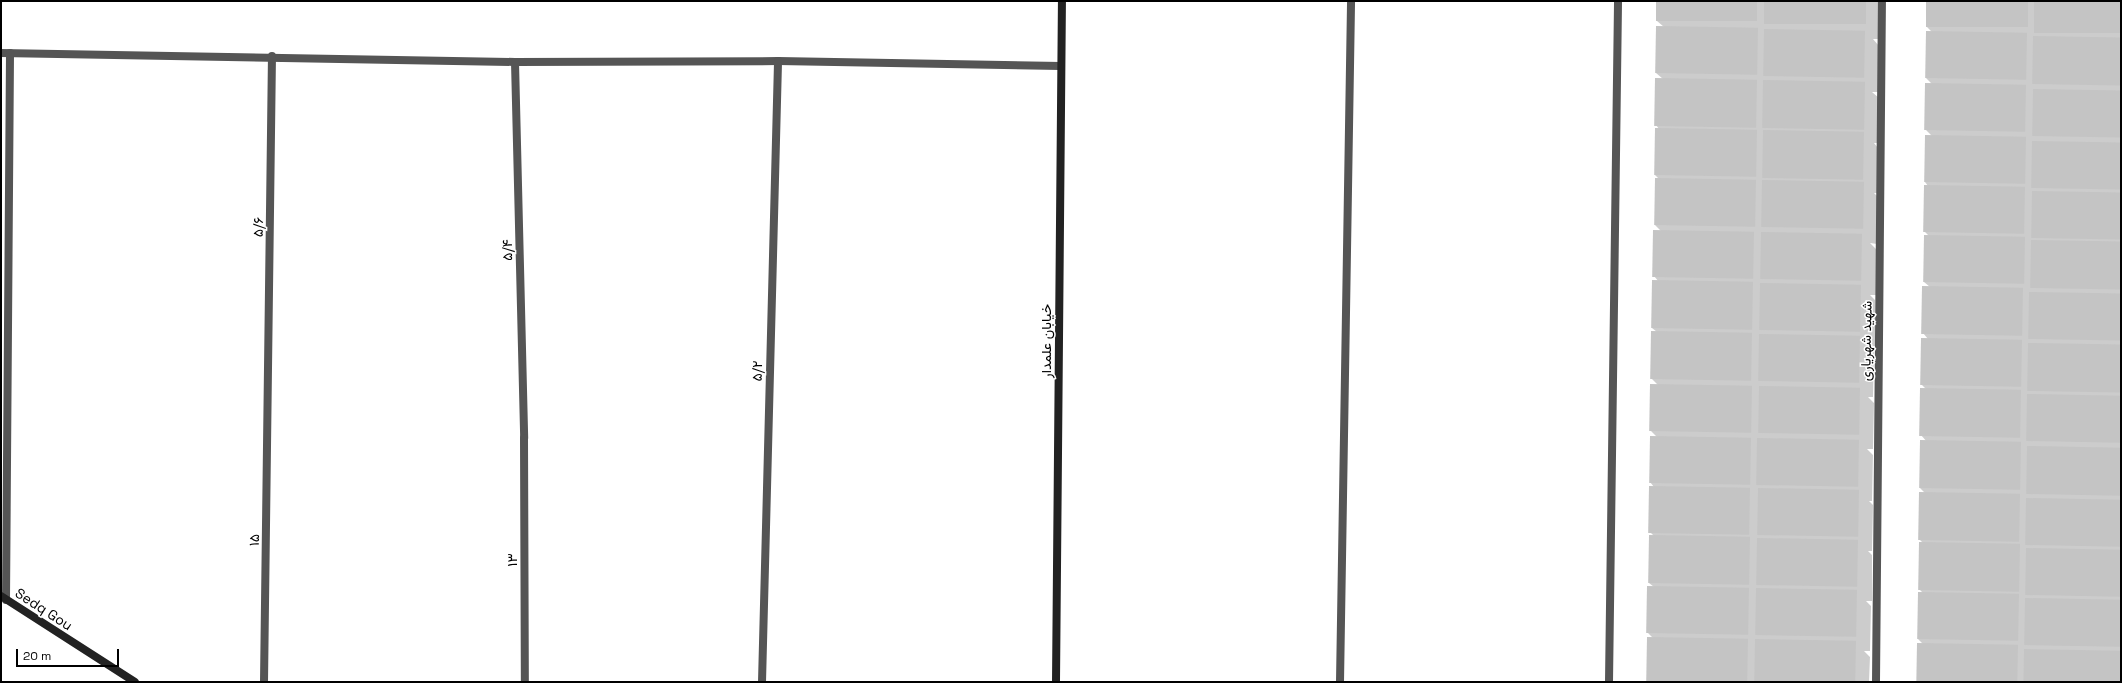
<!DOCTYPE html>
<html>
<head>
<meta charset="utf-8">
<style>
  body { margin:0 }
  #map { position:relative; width:2122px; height:683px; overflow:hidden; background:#fff; font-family:"Space Grotesk",Vazirmatn,sans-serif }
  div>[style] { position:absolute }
  .shadow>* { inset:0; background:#0003 }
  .building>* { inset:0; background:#c4c4c4; transform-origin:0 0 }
  .street>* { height:8px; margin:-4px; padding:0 4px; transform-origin:4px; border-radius:4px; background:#555 }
  .secondary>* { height:8px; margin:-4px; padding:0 4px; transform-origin:4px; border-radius:4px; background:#222 }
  span { translate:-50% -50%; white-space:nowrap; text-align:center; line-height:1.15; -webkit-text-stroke:3px #fff; paint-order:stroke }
  .street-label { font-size:14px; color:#000 }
  .frame { position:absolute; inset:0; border:2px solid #000; pointer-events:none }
  .scale { position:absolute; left:16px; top:649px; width:103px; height:18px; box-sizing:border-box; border:2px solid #000; border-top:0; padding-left:5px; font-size:12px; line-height:14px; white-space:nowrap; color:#000; -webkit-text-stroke:3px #fff; paint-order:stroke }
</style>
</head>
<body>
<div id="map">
  <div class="shadow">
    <i style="clip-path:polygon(1657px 1px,1880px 1px,1879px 39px,1873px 39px,1879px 46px,1879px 92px,1872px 92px,1879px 98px,1878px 143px,1874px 143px,1878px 148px,1878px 193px,1874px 193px,1878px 197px,1877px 244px,1870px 243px,1876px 249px,1876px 295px,1870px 295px,1875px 300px,1875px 346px,1870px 346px,1874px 351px,1873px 397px,1868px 397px,1874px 403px,1873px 449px,1867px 449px,1873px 455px,1872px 501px,1869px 501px,1873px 505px,1872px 551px,1868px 551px,1872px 555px,1872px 601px,1866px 601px,1871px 606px,1870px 651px,1864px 651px,1870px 657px,1869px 682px,1647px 682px,1653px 638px,1648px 633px,1654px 587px,1649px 583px,1654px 536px,1650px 532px,1654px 487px,1650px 482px,1657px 437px,1651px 431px,1658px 385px,1651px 378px,1657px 332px,1652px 328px,1659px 282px,1654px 276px,1661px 231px,1655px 225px,1659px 179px,1655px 175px,1659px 129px,1656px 125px,1663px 79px,1656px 73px,1657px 27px,1664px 27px,1657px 21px)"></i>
    <i style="clip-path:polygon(1927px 1px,2121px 1px,2121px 682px,1917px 682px,1923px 644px,1918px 639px,1923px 593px,1919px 589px,1923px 543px,1919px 539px,1926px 494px,1920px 488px,1927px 442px,1921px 435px,1927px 390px,1922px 385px,1928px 339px,1923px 333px,1930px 287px,1924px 282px,1929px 236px,1925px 232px,1928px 186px,1925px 182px,1932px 136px,1926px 130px,1932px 84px,1926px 78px,1932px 32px,1927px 27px)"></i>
  </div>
  <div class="building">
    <i style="left:1656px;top:1px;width:101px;height:20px"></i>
    <i style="left:1764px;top:1px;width:102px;height:23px"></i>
    <i style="left:1926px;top:1px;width:102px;height:26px"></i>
    <i style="left:2034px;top:1px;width:87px;height:32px"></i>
    <i style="left:1656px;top:26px;width:102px;height:47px;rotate:1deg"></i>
    <i style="left:1764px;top:29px;width:101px;height:47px;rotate:1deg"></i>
    <i style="left:1926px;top:31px;width:101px;height:47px;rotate:1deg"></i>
    <i style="left:2033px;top:36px;width:88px;height:48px;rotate:1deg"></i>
    <i style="left:1655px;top:78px;width:102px;height:48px;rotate:1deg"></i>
    <i style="left:1763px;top:80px;width:102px;height:48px;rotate:1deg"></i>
    <i style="left:1925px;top:83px;width:101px;height:47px;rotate:1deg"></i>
    <i style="left:2033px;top:89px;width:88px;height:47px;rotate:1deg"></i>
    <i style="left:1655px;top:128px;width:102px;height:47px;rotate:1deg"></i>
    <i style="left:1763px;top:130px;width:101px;height:48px;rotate:1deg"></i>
    <i style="left:1925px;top:135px;width:101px;height:47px;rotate:1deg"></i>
    <i style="left:2032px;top:141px;width:89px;height:47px;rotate:1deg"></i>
    <i style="left:1655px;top:178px;width:101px;height:47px;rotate:1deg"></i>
    <i style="left:1762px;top:180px;width:102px;height:47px;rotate:1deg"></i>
    <i style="left:1924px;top:185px;width:101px;height:47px;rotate:1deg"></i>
    <i style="left:2032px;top:191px;width:89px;height:47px;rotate:1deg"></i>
    <i style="left:1653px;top:230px;width:101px;height:47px;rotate:1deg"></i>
    <i style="left:1761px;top:232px;width:101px;height:47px;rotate:1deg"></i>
    <i style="left:1924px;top:235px;width:101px;height:47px;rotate:1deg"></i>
    <i style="left:2031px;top:240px;width:90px;height:48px;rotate:1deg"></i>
    <i style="left:1652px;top:280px;width:101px;height:48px;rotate:1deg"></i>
    <i style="left:1760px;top:283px;width:101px;height:47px;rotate:1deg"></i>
    <i style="left:1922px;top:286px;width:101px;height:48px;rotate:1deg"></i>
    <i style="left:2029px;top:292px;width:92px;height:47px;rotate:1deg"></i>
    <i style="left:1651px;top:331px;width:101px;height:48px;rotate:1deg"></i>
    <i style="left:1759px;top:334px;width:101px;height:47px;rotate:1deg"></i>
    <i style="left:1921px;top:338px;width:101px;height:47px;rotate:1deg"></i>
    <i style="left:2028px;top:343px;width:93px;height:48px;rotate:1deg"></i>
    <i style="left:1650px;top:384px;width:102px;height:47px;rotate:1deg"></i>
    <i style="left:1759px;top:386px;width:101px;height:47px;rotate:1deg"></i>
    <i style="left:1920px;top:388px;width:101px;height:48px;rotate:1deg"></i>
    <i style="left:2027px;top:394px;width:94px;height:47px;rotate:1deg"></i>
    <i style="left:1650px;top:436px;width:101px;height:47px;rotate:1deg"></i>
    <i style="left:1757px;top:438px;width:102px;height:47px;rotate:1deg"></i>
    <i style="left:1920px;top:440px;width:101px;height:48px;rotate:1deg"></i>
    <i style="left:2027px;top:446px;width:94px;height:48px;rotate:1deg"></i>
    <i style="left:1649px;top:486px;width:101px;height:47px;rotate:1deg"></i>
    <i style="left:1758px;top:488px;width:101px;height:47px;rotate:1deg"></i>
    <i style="left:1919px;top:492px;width:101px;height:48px;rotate:1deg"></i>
    <i style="left:2026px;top:498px;width:95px;height:47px;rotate:1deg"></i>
    <i style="left:1649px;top:535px;width:101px;height:48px;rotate:1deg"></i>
    <i style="left:1757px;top:538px;width:101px;height:47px;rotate:1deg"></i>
    <i style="left:1919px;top:542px;width:101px;height:48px;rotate:1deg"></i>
    <i style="left:2026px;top:548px;width:95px;height:47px;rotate:1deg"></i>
    <i style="left:1647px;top:586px;width:102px;height:47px;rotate:1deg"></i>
    <i style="left:1756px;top:588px;width:101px;height:47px;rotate:1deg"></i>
    <i style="left:1918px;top:592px;width:101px;height:47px;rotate:1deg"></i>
    <i style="left:2025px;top:598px;width:96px;height:47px;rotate:1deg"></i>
    <i style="left:1647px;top:637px;width:101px;height:45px;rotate:1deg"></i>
    <i style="left:1755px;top:639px;width:101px;height:43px;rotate:1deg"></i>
    <i style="left:1917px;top:643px;width:101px;height:39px;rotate:1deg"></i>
    <i style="left:2024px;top:649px;width:97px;height:33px;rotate:1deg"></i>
  </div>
  <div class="street">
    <i style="left:1px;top:53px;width:514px;rotate:1deg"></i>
    <i style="left:515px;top:62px;width:263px;rotate:-0.2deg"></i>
    <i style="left:778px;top:61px;width:283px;rotate:1deg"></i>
    <i style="left:515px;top:62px;width:376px;rotate:88.6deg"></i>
    <i style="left:524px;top:438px;width:244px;rotate:89.8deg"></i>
    <i style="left:6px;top:600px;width:547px;rotate:-89.58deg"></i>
    <i style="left:264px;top:682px;width:626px;rotate:-89.27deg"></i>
    <i style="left:762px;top:682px;width:621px;rotate:-88.52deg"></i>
    <i style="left:1340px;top:682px;width:681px;rotate:-89.07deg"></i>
    <i style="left:1609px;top:682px;width:681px;rotate:-89.24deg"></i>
    <i style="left:1876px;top:682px;width:681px;rotate:-89.5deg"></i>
  </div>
  <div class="secondary">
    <i style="left:1px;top:596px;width:159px;rotate:32.7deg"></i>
    <i style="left:1056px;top:682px;width:681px;rotate:-89.5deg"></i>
  </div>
  <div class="street-label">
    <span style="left:258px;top:227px;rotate:-89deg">۵/۶</span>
    <span style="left:507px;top:250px;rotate:-91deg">۵/۴</span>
    <span style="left:1046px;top:341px;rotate:-90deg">خیابان علمدار</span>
    <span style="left:1866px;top:341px;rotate:-89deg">شهید شهریاری</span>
    <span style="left:757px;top:371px;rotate:-89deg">۵/۲</span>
    <span style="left:254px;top:540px;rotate:-89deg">۱۵</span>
    <span style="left:512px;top:560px;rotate:-90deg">۱۳</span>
    <span style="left:44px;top:609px;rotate:33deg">Sedq Gou</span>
  </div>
  <div class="frame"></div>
  <div class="scale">20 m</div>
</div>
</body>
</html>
